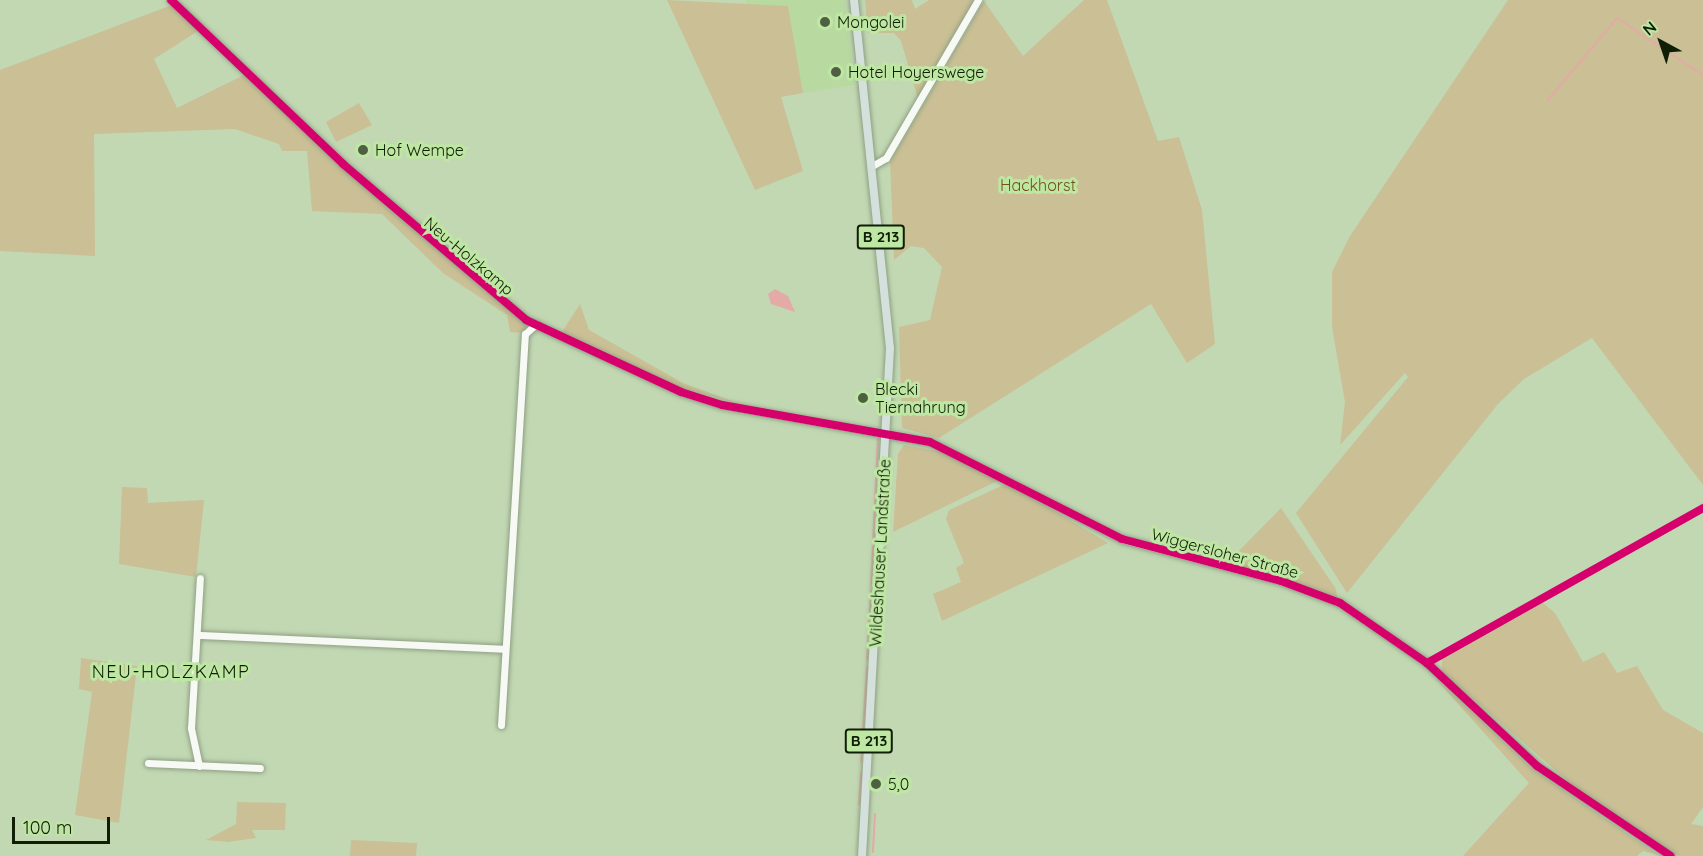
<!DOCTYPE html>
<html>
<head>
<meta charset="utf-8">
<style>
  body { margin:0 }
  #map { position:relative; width:1703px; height:856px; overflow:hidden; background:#c2d8b3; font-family:Quicksand,sans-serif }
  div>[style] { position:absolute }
  .built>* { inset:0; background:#b8daa1 }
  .green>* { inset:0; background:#cabf95 }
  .water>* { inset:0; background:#e4aaa6 }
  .stream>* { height:2px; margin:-1px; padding:0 1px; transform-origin:1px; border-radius:1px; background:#e4aaa6 }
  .roads { filter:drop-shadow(0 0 2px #8fa083) drop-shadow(0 0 2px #8fa083) }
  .minor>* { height:7px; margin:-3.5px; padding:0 3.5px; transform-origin:3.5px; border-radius:3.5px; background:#f6f9f4 }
  .major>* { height:8px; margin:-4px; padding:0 4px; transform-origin:4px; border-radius:4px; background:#d4e0db }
  .cycleway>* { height:8px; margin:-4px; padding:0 4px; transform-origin:4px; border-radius:4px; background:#d6006c }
  .dots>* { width:16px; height:16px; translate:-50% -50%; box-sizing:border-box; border:3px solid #bfe7a4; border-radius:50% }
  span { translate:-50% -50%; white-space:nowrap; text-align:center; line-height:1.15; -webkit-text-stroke:6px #bfe7a4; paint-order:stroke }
  .shield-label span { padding:2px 4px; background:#bfe7a4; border:2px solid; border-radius:4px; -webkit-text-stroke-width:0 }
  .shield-label { font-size:15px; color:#101e05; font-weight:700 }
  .poi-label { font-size:16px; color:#101e05 }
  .left { translate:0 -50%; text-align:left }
  .park-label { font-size:16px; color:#734f19 }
  .street-label { font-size:16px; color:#101e05 }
  .neighbourhood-label { font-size:18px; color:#101e05; letter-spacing:1.5px }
  .north { position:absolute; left:1631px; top:12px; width:60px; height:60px; -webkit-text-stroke:4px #bfe7a4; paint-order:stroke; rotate:320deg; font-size:16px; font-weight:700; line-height:24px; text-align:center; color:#101e05 }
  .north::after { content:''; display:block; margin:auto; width:21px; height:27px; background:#101e05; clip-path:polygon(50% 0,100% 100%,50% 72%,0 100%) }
  .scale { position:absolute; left:12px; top:817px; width:98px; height:27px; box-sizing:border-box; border:3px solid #101e05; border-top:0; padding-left:8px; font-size:18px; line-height:21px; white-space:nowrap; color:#101e05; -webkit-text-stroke:4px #bfe7a4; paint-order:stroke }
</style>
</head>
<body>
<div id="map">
  <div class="built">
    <i style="clip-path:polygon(746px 0,845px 0,855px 85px,803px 93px,788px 6px,746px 5px)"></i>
  </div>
  <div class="green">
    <i style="clip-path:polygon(667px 0,788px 6px,803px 93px,781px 97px,803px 171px,755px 190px)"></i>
    <i style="clip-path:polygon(865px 0,912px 0,915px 9px,929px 0,976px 0,918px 99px,901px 41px,894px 33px,868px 33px)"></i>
    <i style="clip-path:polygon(1084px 0,1107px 0,1158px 141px,1179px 137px,1202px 210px,1215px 344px,1187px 363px,1151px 304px,939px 438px,902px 428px,899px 327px,930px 320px,942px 267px,924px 248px,911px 246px,894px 260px,890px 162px,984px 1px,1023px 56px)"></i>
    <i style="clip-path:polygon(1508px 0,1703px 0,1703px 485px,1592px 338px,1524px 379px,1498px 404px,1347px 593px,1296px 513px,1408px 377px,1405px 373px,1340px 445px,1345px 402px,1332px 327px,1332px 272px,1350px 236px)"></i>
    <i style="clip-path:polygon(172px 5px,198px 31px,154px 59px,177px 108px,246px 74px,386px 207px,528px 324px,523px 333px,510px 332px,507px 315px,443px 273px,382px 214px,312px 211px,307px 151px,282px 151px,279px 144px,235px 129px,94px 134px,95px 256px,0 251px,0 70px)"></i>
    <i style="clip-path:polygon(359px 103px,372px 125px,336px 142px,326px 122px)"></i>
    <i style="clip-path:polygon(580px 304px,589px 330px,683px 383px,743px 405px,676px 386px,562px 332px)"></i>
    <i style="clip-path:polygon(904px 445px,943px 452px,1001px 479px,893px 532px,898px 454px)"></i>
    <i style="clip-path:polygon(1008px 483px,1108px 543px,942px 621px,933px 594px,961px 582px,956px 568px,964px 563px,946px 519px,949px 510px)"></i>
    <i style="clip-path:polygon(122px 487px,147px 488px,148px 503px,204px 500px,196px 577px,119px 564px)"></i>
    <i style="clip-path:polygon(1281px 508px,1336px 589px,1337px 597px,1227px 563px)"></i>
    <i style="clip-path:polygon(1543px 603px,1555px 613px,1583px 662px,1604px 652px,1617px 673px,1637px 666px,1663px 710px,1703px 733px,1703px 807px,1691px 824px,1703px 826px,1703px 856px,1679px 856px,1576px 788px,1442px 672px,1442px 659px)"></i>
    <i style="clip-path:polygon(81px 658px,137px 666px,119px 823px,75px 815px,92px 692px,79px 689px)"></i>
    <i style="clip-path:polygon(1434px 677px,1535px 771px,1658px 855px,1643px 851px,1637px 856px,1463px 856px,1529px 783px)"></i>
    <i style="clip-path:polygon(237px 802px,286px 803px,285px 830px,252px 830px,256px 838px,228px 842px,206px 840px,236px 824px)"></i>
    <i style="clip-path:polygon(351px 840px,417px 843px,416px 856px,350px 856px)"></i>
  </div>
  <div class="water">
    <i style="clip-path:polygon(775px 289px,788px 296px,795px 312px,771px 304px,768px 294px)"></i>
  </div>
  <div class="stream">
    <i style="left:1548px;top:100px;width:107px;rotate:-49.9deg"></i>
    <i style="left:1617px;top:18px;width:103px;rotate:33.5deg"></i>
    <i style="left:873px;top:541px;width:102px;rotate:-87.2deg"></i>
    <i style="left:871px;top:584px;width:37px;rotate:-87deg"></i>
    <i style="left:867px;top:660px;width:69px;rotate:-86.7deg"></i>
    <i style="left:861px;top:762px;width:95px;rotate:-86.4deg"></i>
    <i style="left:859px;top:804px;width:31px;rotate:-86deg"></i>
    <i style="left:873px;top:852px;width:38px;rotate:-87deg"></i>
  </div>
  <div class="roads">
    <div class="minor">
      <i style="left:171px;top:0;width:238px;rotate:43.6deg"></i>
      <i style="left:343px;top:164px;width:240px;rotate:40.4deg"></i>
      <i style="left:526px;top:320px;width:171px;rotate:24.9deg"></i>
      <i style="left:681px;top:392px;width:43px;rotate:17.6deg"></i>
      <i style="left:722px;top:405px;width:211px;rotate:10.1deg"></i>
      <i style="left:930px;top:442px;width:215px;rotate:26.8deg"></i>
      <i style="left:1122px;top:539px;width:164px;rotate:14.8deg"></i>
      <i style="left:1281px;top:581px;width:63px;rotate:20.4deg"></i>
      <i style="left:1340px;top:603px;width:106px;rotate:34.6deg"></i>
      <i style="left:1427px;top:663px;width:151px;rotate:43.1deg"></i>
      <i style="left:1537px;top:766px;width:161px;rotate:33.9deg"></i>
      <i style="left:872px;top:166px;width:16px;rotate:-30deg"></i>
      <i style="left:886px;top:158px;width:183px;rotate:-59.8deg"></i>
      <i style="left:199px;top:635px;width:306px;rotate:2.6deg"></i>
      <i style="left:501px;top:725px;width:392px;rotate:-86.5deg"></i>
      <i style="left:525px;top:334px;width:15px;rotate:-42deg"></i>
      <i style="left:148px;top:763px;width:112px;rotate:2.6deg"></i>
      <i style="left:199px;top:766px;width:39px;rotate:-102deg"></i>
      <i style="left:191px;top:728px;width:150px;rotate:-86.6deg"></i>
    </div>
    <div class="major">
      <i style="left:854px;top:0;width:350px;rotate:84.1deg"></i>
      <i style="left:890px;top:348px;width:509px;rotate:93.15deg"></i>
    </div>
  </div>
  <div class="cycleway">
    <i style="left:171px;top:0;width:238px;rotate:43.6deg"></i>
    <i style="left:343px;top:164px;width:240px;rotate:40.4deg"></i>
    <i style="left:526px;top:320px;width:171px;rotate:24.9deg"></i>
    <i style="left:681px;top:392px;width:43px;rotate:17.6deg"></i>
    <i style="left:722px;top:405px;width:211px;rotate:10.1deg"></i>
    <i style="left:930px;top:442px;width:215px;rotate:26.8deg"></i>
    <i style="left:1122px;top:539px;width:164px;rotate:14.8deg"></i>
    <i style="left:1281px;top:581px;width:63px;rotate:20.4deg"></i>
    <i style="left:1340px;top:603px;width:106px;rotate:34.6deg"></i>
    <i style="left:1427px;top:663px;width:151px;rotate:43.1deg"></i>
    <i style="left:1537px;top:766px;width:161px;rotate:33.9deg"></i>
    <i style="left:1427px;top:663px;width:317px;rotate:-29.3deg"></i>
  </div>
  <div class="dots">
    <i style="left:825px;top:22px;background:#4e5f42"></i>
    <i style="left:836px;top:72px;background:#4e5f42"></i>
    <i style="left:363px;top:150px;background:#4e5f42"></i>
    <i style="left:863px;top:398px;background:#4e5f42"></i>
    <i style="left:876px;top:784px;background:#4e5f42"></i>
  </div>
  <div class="shield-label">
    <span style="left:881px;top:237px">B 213</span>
    <span style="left:869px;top:741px">B 213</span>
  </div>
  <div class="poi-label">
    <span class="left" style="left:837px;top:22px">Mongolei</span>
    <span class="left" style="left:848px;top:72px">Hotel Hoyerswege</span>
    <span class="left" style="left:375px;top:150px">Hof Wempe</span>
    <span class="left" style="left:875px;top:398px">Blecki<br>Tiernahrung</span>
    <span class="left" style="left:888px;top:784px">5,0</span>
  </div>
  <div class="park-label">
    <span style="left:1038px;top:185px">Hackhorst</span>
  </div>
  <div class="street-label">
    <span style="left:469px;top:256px;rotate:40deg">Neu-Holzkamp</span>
    <span style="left:880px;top:553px;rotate:-87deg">Wildeshauser Landstraße</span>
    <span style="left:1225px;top:553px;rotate:15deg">Wiggersloher Straße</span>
  </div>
  <div class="neighbourhood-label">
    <span style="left:171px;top:672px">NEU-HOLZKAMP</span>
  </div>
  <div class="north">N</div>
  <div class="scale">100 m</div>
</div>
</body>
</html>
